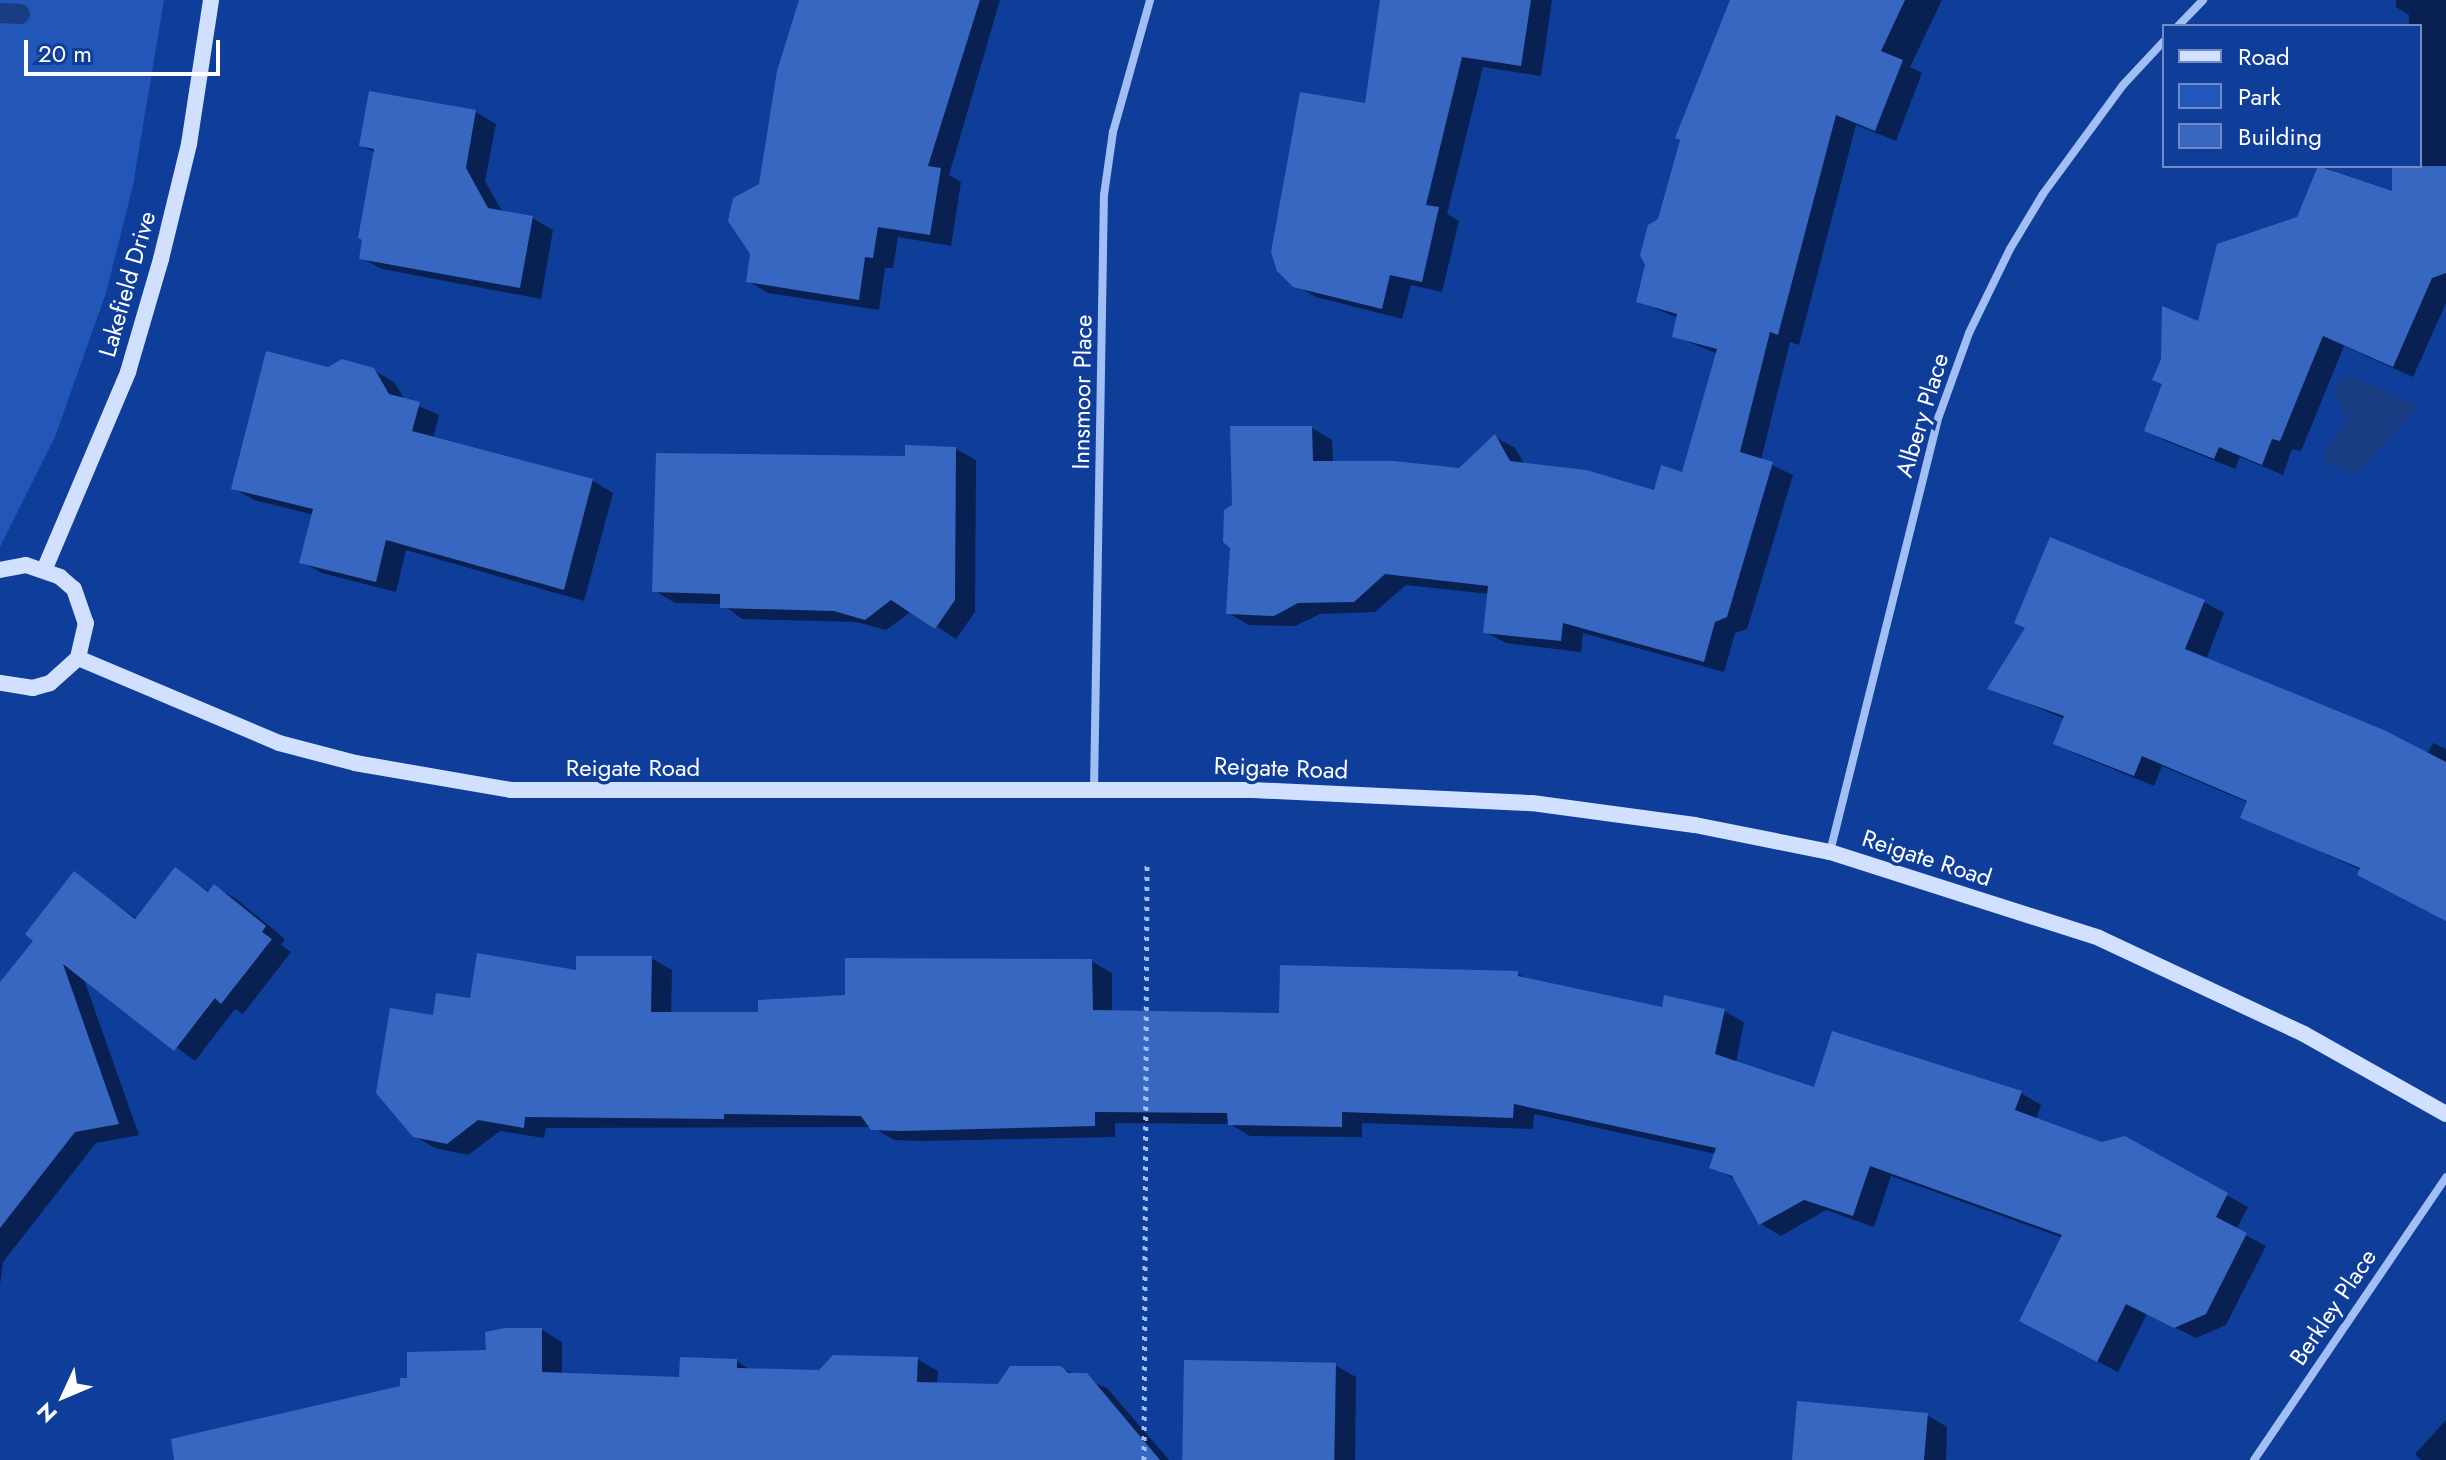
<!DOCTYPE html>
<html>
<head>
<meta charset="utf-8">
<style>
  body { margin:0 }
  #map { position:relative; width:2446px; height:1460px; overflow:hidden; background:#0f3d9a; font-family:Jost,sans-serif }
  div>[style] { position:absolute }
  .green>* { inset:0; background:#2256b8 }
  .water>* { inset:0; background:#1a3c82 }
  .shadow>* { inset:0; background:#0007 }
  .stream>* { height:20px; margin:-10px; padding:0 10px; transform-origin:10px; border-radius:10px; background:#1a3c82 }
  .building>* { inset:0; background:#3867c1; transform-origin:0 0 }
  .path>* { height:5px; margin-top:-2.5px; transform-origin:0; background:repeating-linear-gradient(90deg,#a1bef5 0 4px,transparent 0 10px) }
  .street>* { height:8px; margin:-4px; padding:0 4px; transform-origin:4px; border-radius:4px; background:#a1bef5 }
  .secondary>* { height:16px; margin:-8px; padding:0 8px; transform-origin:8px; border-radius:8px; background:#d1e0fe }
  span { translate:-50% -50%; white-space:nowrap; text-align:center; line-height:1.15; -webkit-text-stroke:7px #0f3d9a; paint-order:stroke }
  .street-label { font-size:24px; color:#fff }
  .legend { position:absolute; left:2162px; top:24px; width:260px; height:144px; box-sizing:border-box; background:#0f3d9a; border:2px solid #6f8bc2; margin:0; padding:10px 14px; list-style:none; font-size:24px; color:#fff }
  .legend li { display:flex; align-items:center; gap:16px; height:40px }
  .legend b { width:40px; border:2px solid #6f8bc2 }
  .north { position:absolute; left:24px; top:1356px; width:80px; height:80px; -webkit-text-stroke:6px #0f3d9a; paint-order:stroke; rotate:226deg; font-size:22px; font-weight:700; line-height:32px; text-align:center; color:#fff }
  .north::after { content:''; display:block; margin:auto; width:28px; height:36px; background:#fff; clip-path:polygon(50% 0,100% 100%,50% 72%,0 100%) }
  .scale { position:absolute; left:24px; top:40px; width:196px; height:36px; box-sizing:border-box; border:4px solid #fff; border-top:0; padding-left:10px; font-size:24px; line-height:28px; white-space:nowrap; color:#fff; -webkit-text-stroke:6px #0f3d9a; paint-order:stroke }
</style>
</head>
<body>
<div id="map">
  <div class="green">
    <i style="clip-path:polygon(0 0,164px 0,133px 185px,106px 293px,55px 437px,0 547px)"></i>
  </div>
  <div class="water">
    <i style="clip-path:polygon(2348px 375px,2413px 403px,2416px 409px,2357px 475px,2326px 464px,2322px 455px,2346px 422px,2334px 393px,2340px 377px)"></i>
  </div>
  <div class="shadow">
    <i style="clip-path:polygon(803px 0,1000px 0,949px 175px,961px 182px,951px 246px,898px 237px,893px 268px,885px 268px,879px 310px,768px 293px,748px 281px,761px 185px)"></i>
    <i style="clip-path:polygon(1382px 0,1552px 0,1541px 76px,1483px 67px,1447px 214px,1459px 221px,1442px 292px,1411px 285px,1402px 319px,1316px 297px,1295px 285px,1366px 106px)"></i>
    <i style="clip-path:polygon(1732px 0,1942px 0,1910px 67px,1922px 73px,1896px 141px,1856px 125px,1799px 345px,1790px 342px,1761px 460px,1793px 475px,1747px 629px,1735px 633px,1724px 672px,1583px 633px,1581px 652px,1506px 643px,1485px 632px,1489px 594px,1406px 585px,1375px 612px,1320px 614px,1295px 626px,1249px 625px,1228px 613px,1232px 548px,1312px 428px,1332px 440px,1333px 463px,1460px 471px,1495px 437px,1515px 448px,1525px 465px,1655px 492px,1684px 474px,1718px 354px,1674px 336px,1678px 318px,1638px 301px)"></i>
    <i style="clip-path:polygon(2396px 0,2446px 0,2446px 303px,2413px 377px,2344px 346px,2301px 451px,2292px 449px,2283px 475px,2240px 457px,2235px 469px,2166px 441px,2146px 430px,2200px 323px,2299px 219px,2320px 166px,2393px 194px,2394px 166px,2420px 166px,2420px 26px,2409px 26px,2409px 15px,2396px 7px)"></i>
    <i style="clip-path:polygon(370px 93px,476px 112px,496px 124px,485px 181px,503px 213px,532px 218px,553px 230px,541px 299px,382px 269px,361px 258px,375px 153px,361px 145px)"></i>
    <i style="clip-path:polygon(328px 369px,373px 370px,394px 382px,405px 400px,439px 415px,433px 438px,593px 481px,613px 493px,584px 601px,406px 550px,396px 592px,322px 573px,302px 562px,314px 515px,254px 500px,233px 488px)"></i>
    <i style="clip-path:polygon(956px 449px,976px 460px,975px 612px,956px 639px,912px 611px,886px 630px,856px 622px,742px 619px,722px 604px,675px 603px,655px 591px,907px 458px)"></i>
    <i style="clip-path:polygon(2204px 602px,2224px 613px,2206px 660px,2427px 754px,2433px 743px,2446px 749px,2446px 920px,2361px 870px,2243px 817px,2249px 803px,2162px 766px,2154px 786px,2076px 754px,2055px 743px,2065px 719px,1990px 688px)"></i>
    <i style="clip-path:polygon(175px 870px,210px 892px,215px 887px,235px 898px,285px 939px,281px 945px,291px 952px,243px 1014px,235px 1009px,195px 1061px,83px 977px,139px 1135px,96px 1143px,3px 1262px,0 1285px,0 985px,36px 940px,74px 874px,137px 919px)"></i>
    <i style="clip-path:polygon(651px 958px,672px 970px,671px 1014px,760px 1014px,1091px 961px,1112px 973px,1112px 1012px,1281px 1015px,1517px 973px,1531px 981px,1663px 1010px,1724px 1011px,1744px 1022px,1736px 1063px,1815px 1090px,1834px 1033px,2021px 1093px,2041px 1105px,2036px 1120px,2102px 1144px,2124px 1138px,2248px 1207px,2236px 1230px,2266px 1246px,2226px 1325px,2196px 1338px,2147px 1314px,2118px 1372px,2041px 1332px,2063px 1238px,1891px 1176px,1874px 1227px,1826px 1210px,1781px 1236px,1761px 1224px,1736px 1180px,1712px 1167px,1716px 1154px,1534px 1114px,1533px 1129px,1362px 1123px,1362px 1137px,1250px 1136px,1230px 1124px,1115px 1123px,1115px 1137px,921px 1141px,894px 1140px,872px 1127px,546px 1128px,544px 1138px,500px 1131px,468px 1155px,435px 1148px,414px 1136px,435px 1017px,472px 1000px)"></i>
    <i style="clip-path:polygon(542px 1330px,562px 1342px,562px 1375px,681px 1379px,736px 1361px,751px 1370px,820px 1372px,917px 1359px,938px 1371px,937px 1384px,999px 1386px,1060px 1368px,1107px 1388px,1169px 1460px,216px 1460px)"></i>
    <i style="clip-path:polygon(1335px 1365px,1356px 1377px,1355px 1460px,1184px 1460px)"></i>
    <i style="clip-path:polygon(1927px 1415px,1947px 1427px,1946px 1460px,1794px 1460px)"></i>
    <i style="clip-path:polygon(2446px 1420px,2446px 1460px,2421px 1460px,2415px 1454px)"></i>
  </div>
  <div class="stream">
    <i style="left:0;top:13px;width:20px;rotate:3deg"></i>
  </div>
  <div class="building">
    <i style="clip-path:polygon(799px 0,980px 0,928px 166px,941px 168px,930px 235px,878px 227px,873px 258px,865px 257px,859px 300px,746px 282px,750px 254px,728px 221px,733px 198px,759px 184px,777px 71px)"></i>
    <i style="clip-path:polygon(1380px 0,1531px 0,1521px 66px,1462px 57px,1426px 205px,1439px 207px,1422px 282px,1390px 275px,1382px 309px,1293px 287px,1277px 271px,1271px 252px,1300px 92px,1365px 103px)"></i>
    <i style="clip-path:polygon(1730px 0,1905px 0,1881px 51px,1903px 60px,1875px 131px,1836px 115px,1778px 335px,1770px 332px,1740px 452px,1773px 462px,1727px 617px,1715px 622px,1704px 662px,1563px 623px,1561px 641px,1483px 633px,1488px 586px,1385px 574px,1354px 602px,1298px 603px,1274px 616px,1226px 614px,1230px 548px,1223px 542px,1224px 510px,1232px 505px,1230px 426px,1312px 426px,1313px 461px,1394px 461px,1459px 468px,1495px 434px,1510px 461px,1586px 470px,1654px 490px,1661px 465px,1682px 472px,1717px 349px,1672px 337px,1677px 314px,1636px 302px,1645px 265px,1640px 255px,1648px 225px,1658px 219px,1680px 140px,1675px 138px)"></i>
    <i style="clip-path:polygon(369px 91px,476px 110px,466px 168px,488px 208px,533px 216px,520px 288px,359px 259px,362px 240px,358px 238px,374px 149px,359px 146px)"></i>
    <i style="clip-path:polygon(2318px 166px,2392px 191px,2392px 166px,2446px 166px,2446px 273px,2432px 278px,2393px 367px,2323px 336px,2280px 441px,2272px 439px,2262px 465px,2219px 447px,2214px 459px,2144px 431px,2162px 384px,2152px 380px,2161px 359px,2162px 306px,2198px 321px,2217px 244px,2297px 217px)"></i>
    <i style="clip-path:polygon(266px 351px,328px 367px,342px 359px,374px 368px,389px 394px,420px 402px,412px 431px,593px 479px,564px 590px,386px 540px,376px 582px,299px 563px,313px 509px,231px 489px)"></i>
    <i style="clip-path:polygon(905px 445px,956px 447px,955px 600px,935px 629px,891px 600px,865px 620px,834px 611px,720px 608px,720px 594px,652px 592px,656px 453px,905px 456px)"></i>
    <i style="clip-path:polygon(2050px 537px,2205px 600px,2185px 649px,2384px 730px,2446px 762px,2446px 921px,2357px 875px,2360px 868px,2240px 818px,2247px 801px,2142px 756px,2134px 776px,2053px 744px,2064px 716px,1987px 689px,2025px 628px,2014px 623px)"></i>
    <i style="clip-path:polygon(175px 867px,208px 892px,214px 884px,266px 926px,262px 932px,272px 939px,221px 1004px,215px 998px,174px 1051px,63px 964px,119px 1124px,75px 1132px,0 1228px,0 982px,33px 941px,25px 934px,74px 871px,135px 919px)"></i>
    <i style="clip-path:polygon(477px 953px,576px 970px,576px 956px,652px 956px,651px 1012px,758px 1012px,758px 1000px,845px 995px,845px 958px,1092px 959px,1093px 1010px,1279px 1013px,1280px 965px,1518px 971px,1518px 976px,1662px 1007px,1664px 995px,1725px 1009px,1715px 1054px,1814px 1087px,1832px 1031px,2022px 1091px,2015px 1110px,2102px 1142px,2125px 1136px,2228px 1193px,2216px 1217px,2247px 1233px,2206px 1314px,2174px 1328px,2126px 1304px,2097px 1362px,2019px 1321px,2062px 1235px,1870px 1166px,1853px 1216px,1804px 1200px,1759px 1225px,1732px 1176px,1709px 1168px,1716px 1148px,1514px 1104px,1513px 1118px,1342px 1112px,1342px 1127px,1228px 1125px,1227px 1113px,1095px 1112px,1095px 1126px,900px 1131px,871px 1130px,861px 1116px,724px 1114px,724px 1119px,525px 1117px,524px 1128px,478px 1120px,447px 1144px,413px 1137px,376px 1093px,390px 1008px,433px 1015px,436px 993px,470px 998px)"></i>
    <i style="clip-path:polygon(505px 1328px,542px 1328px,542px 1372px,679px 1377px,680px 1357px,737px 1359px,737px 1368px,819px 1370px,833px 1355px,918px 1357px,917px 1382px,998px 1384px,1010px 1366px,1061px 1366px,1068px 1373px,1087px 1373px,1160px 1460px,174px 1460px,171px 1439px,400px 1386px,400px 1378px,407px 1378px,407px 1352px,486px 1350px,485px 1332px)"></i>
    <i style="left:1184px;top:1360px;width:152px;height:100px;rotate:1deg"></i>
    <i style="clip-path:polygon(1797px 1401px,1928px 1413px,1924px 1460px,1792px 1460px)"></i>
  </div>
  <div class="path">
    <i style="left:1144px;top:1460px;width:596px;rotate:-89.71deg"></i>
  </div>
  <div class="street">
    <i style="left:2178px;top:26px;width:36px;rotate:-46deg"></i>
    <i style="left:1094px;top:789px;width:594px;rotate:-89.04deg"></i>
    <i style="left:1104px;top:195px;width:64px;rotate:-81.9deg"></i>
    <i style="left:1113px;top:132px;width:137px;rotate:-74.3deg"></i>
    <i style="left:1830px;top:852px;width:449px;rotate:-76deg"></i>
    <i style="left:1939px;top:416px;width:88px;rotate:-70.1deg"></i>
    <i style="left:1969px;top:333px;width:93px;rotate:-64deg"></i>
    <i style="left:2010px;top:249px;width:64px;rotate:-59deg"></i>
    <i style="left:2043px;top:194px;width:135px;rotate:-53.7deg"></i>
    <i style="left:2123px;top:85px;width:60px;rotate:-47deg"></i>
    <i style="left:2254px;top:1460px;width:342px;rotate:-55.8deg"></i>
  </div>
  <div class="secondary">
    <i style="left:45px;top:568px;width:213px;rotate:-67deg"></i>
    <i style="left:128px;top:372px;width:118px;rotate:-73.7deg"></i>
    <i style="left:161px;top:259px;width:118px;rotate:-76.3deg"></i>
    <i style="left:189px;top:144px;width:146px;rotate:-81.3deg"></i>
    <i style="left:0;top:570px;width:26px;rotate:-11deg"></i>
    <i style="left:26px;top:565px;width:36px;rotate:19deg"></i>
    <i style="left:60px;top:577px;width:18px;rotate:41deg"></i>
    <i style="left:74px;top:589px;width:36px;rotate:71deg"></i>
    <i style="left:86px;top:623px;width:36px;rotate:103deg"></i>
    <i style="left:78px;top:658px;width:38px;rotate:138deg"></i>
    <i style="left:50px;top:683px;width:18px;rotate:164deg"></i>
    <i style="left:33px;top:688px;width:33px;rotate:-171deg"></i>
    <i style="left:78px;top:658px;width:218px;rotate:22.9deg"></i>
    <i style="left:279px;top:743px;width:79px;rotate:14.7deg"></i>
    <i style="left:355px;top:763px;width:158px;rotate:9.8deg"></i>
    <i style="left:511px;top:790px;width:742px"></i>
    <i style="left:1253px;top:790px;width:279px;rotate:2.7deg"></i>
    <i style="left:1532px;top:803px;width:164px;rotate:7.7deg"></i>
    <i style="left:1695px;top:825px;width:138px;rotate:11.3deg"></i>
    <i style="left:1830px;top:852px;width:282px;rotate:17.7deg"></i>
    <i style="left:2099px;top:938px;width:226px;rotate:25.1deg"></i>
    <i style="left:2304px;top:1034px;width:163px;rotate:29.4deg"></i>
  </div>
  <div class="street-label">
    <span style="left:127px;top:284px;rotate:-74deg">Lakefield Drive</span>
    <span style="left:1082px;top:392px;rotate:-89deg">Innsmoor Place</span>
    <span style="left:1922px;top:415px;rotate:-73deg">Albery Place</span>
    <span style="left:633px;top:768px">Reigate Road</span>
    <span style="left:1281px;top:768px;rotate:2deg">Reigate Road</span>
    <span style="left:1927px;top:858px;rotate:18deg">Reigate Road</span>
    <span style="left:2333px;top:1307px;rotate:-56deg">Berkley Place</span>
  </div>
  <ul class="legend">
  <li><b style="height:10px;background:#d1e0fe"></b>Road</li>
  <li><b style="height:22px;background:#2256b8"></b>Park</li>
  <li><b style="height:22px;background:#3867c1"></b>Building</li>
  </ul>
  <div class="north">N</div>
  <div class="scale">20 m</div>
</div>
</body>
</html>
